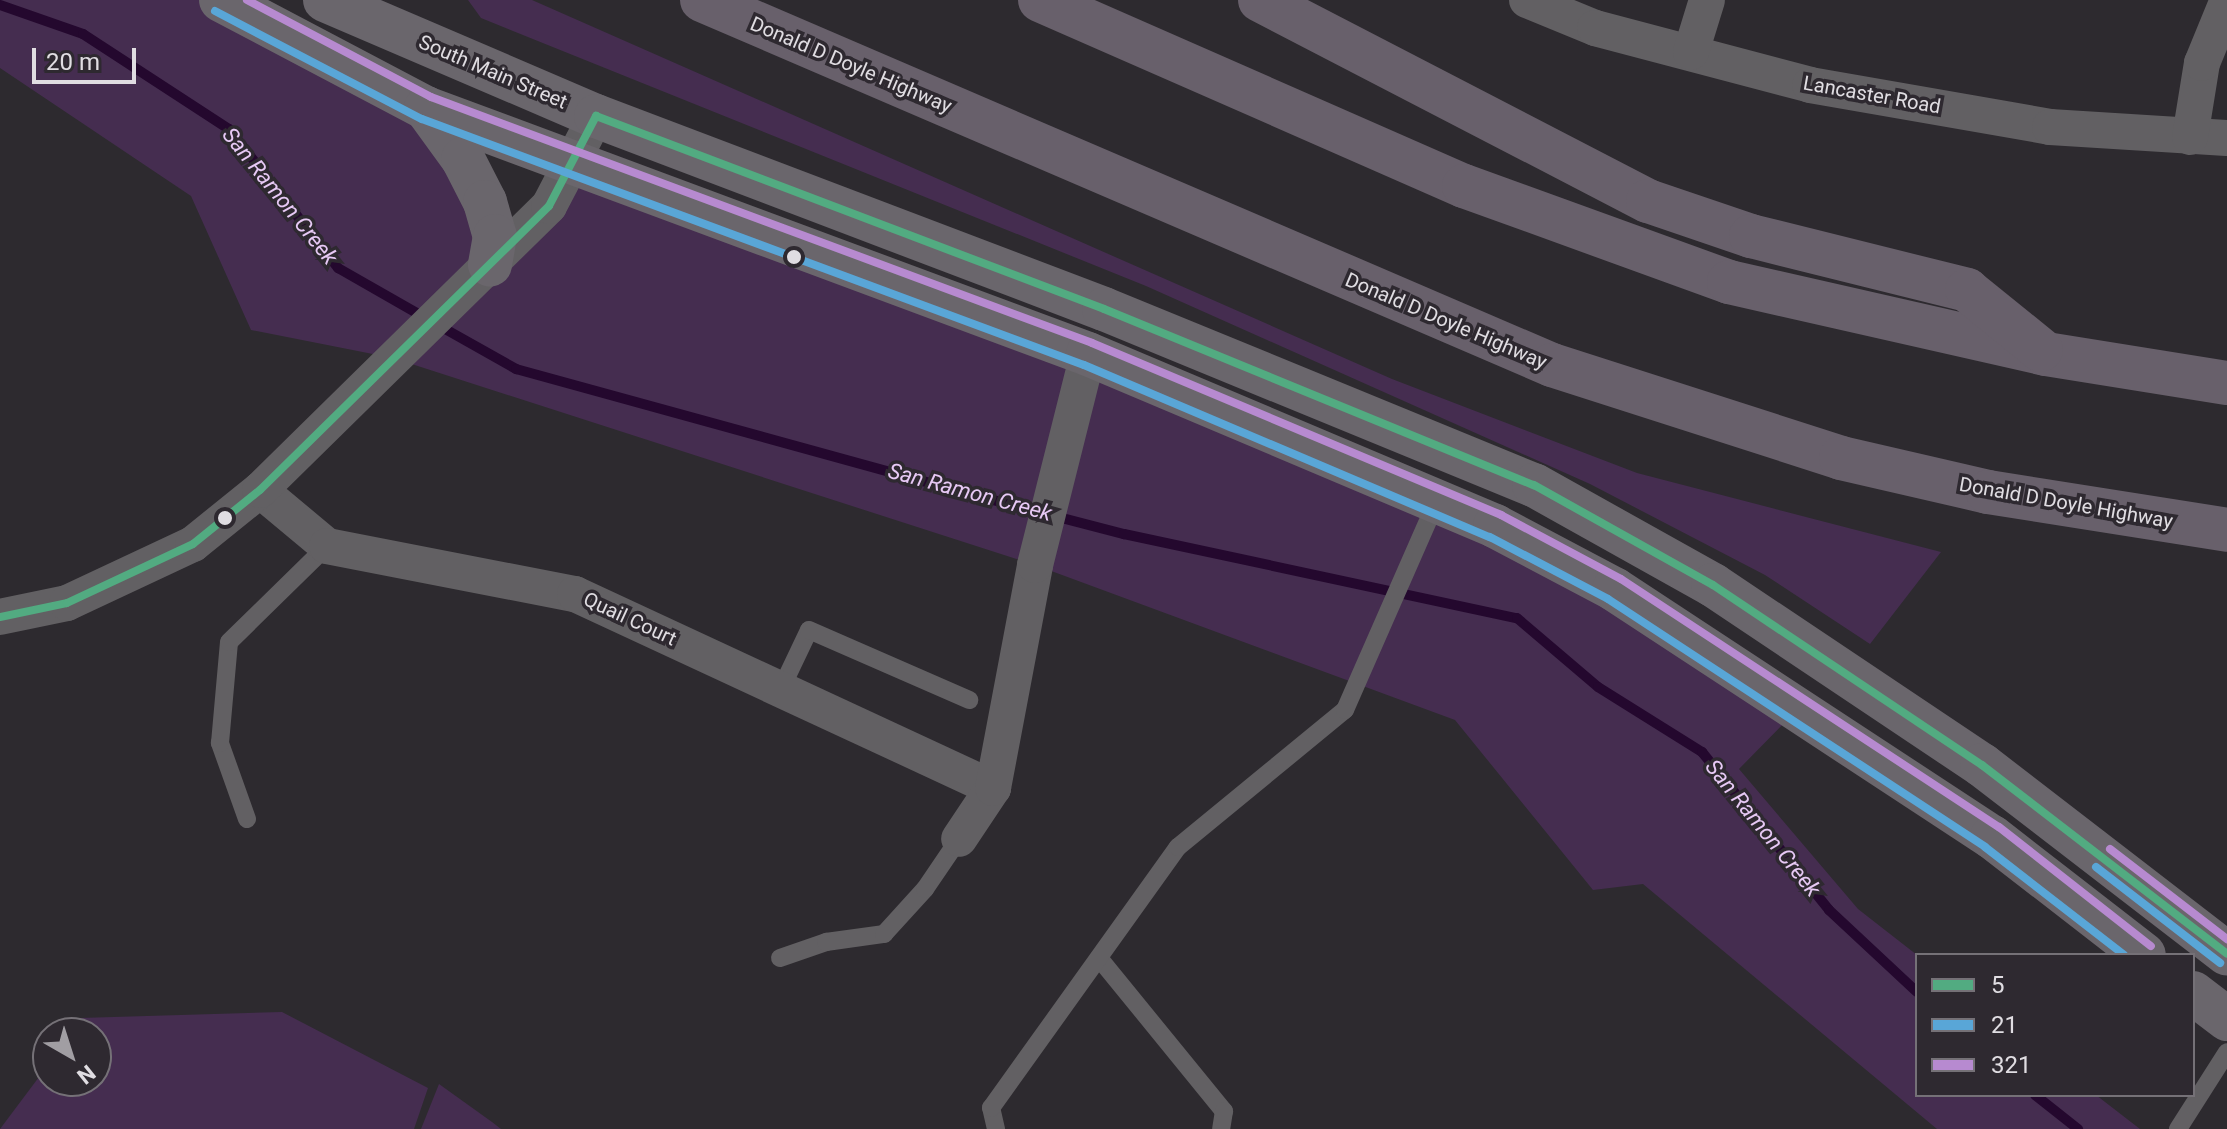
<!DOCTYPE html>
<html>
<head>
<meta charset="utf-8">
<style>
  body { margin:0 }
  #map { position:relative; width:2227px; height:1129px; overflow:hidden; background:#2d2a2f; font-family:Roboto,sans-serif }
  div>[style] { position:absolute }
  .green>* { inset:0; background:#452d50 }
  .stream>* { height:10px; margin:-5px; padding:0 5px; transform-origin:5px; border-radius:5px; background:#24082e }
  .lane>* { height:18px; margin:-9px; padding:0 9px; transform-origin:9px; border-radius:9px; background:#626063 }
  .street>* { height:36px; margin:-18px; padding:0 18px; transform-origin:18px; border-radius:18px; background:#626063 }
  .secondary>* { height:44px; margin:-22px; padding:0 22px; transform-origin:22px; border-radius:22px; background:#6a666c }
  .highway>* { height:44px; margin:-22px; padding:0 22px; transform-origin:22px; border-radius:22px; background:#68606b }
  .bus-1>* { height:8px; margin:-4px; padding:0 4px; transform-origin:4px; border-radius:4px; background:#52ab81 }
  .bus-2>* { height:8px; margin:-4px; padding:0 4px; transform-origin:4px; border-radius:4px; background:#59a6d7 }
  .bus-3>* { height:8px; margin:-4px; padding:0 4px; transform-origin:4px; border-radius:4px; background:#b78ad0 }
  .dots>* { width:22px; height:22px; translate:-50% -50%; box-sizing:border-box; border:4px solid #2e2930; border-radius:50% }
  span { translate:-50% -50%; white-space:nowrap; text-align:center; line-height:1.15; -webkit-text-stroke:7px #2e2930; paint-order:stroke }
  .street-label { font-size:20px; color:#e0dde2 }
  .water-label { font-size:22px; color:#e7c9f5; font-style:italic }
  .legend { position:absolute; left:1915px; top:953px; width:280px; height:144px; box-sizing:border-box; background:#2e2930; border:2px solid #757177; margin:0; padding:10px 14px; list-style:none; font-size:24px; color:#e0dde2 }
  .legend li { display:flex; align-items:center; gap:16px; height:40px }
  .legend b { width:40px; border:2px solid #757177 }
  .north { position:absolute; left:32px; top:1017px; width:80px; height:80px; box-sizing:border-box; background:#2e2930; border:2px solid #757177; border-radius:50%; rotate:141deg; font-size:22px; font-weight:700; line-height:32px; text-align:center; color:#e0dde2 }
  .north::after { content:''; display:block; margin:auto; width:28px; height:36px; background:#a19ea3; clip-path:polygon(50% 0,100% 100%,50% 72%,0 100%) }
  .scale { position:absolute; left:32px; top:48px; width:104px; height:36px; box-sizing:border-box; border:4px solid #e0dde2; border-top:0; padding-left:10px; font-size:24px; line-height:28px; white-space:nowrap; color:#e0dde2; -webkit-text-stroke:6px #2e2930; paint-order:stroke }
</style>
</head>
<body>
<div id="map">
  <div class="green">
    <i style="clip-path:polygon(0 0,221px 0,426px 108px,495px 236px,571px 164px,1373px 471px,1796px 711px,1739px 769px,1858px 909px,1917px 955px,1917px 1095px,2096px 1095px,2140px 1129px,1937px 1129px,1643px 884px,1593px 890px,1455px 720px,1035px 565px,393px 358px,251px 330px,191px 196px,0 68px)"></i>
    <i style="clip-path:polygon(468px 0,532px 0,1392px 379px,1637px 473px,1941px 552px,1870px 644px,1765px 575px,1590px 484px,1146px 286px,481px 18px)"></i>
    <i style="clip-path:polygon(282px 1012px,428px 1088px,414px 1129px,0 1129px,48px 1065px,48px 1081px,96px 1081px,96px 1033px,70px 1033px,80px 1018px)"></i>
    <i style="clip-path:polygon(439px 1084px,492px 1122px,501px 1129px,421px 1129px)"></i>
  </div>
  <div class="stream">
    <i style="left:0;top:5px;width:88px;rotate:19.3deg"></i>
    <i style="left:83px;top:34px;width:174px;rotate:33.1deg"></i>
    <i style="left:229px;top:129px;width:177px;rotate:51.9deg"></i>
    <i style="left:338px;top:268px;width:99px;rotate:29.7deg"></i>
    <i style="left:438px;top:325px;width:90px;rotate:29.4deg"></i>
    <i style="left:516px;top:369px;width:443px;rotate:15.4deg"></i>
    <i style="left:943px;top:487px;width:187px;rotate:14.6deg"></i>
    <i style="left:1124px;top:534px;width:402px;rotate:12.1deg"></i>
    <i style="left:1517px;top:618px;width:106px;rotate:40.4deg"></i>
    <i style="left:1598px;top:687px;width:123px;rotate:32deg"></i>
    <i style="left:1702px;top:752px;width:203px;rotate:51.2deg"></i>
    <i style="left:1829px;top:910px;width:120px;rotate:43deg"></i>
    <i style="left:2035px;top:1095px;width:55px;rotate:38.3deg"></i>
  </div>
  <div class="lane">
    <i style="left:781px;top:689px;width:65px;rotate:-64.6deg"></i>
    <i style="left:809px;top:630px;width:175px;rotate:23.6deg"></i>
    <i style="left:247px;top:819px;width:81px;rotate:-109.6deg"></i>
    <i style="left:220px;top:743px;width:101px;rotate:-84.9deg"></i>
    <i style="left:229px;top:642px;width:137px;rotate:-44.4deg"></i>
    <i style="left:780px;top:958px;width:49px;rotate:-19.2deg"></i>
    <i style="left:826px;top:942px;width:59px;rotate:-7.9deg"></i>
    <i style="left:884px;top:934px;width:61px;rotate:-47.7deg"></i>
    <i style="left:925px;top:889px;width:60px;rotate:-55.8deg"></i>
    <i style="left:1099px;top:958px;width:198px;rotate:50.8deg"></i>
    <i style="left:1224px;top:1111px;width:18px;rotate:99deg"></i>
    <i style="left:996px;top:1129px;width:22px;rotate:-103deg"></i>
    <i style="left:991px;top:1108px;width:321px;rotate:-54.4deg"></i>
    <i style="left:1178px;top:847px;width:216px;rotate:-39.4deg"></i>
    <i style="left:1345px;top:710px;width:229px;rotate:-66.3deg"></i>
    <i style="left:2178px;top:1129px;width:91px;rotate:-57.5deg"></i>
  </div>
  <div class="street">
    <i style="left:1527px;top:0;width:74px;rotate:22.4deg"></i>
    <i style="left:1595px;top:28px;width:222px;rotate:14.8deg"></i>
    <i style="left:1810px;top:85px;width:244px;rotate:9.9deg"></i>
    <i style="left:2050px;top:127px;width:177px;rotate:3.6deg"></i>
    <i style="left:1691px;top:52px;width:54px;rotate:-72.9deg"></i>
    <i style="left:2190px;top:137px;width:75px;rotate:-80.8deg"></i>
    <i style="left:2202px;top:63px;width:66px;rotate:-67.7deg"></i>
    <i style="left:260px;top:490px;width:87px;rotate:39.9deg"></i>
    <i style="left:327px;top:546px;width:253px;rotate:11deg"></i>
    <i style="left:575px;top:594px;width:461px;rotate:24.9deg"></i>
    <i style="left:993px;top:788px;width:61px;rotate:123.7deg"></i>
    <i style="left:0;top:617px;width:68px;rotate:-11.8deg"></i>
    <i style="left:67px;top:603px;width:139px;rotate:-25.1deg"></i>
    <i style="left:193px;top:544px;width:86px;rotate:-38.9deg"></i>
    <i style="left:260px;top:490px;width:405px;rotate:-44.5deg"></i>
    <i style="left:549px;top:206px;width:102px;rotate:-62.4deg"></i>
    <i style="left:993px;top:788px;width:227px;rotate:-79.3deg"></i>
    <i style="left:1035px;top:565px;width:218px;rotate:-75.9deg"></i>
  </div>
  <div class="secondary">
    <i style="left:221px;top:0;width:232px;rotate:27.8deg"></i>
    <i style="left:426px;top:108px;width:706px;rotate:20.39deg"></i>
    <i style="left:1088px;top:354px;width:442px;rotate:22.9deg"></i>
    <i style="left:1495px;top:526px;width:135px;rotate:27.9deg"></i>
    <i style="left:1614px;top:589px;width:452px;rotate:33.3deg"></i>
    <i style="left:1992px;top:837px;width:192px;rotate:37.8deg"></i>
    <i style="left:325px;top:0;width:295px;rotate:23.2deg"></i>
    <i style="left:596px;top:116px;width:543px;rotate:20.8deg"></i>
    <i style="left:1104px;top:309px;width:465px;rotate:22.3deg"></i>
    <i style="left:1534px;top:485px;width:205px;rotate:29.2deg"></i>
    <i style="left:1713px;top:585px;width:324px;rotate:33.8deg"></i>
    <i style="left:1982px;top:765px;width:309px;rotate:37.6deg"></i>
    <i style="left:426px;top:108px;width:63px;rotate:54deg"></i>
    <i style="left:463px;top:159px;width:48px;rotate:62.9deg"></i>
    <i style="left:485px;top:202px;width:35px;rotate:74deg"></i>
    <i style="left:495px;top:236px;width:29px;rotate:100deg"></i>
    <i style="left:2193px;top:993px;width:43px;rotate:37.4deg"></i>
  </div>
  <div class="highway">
    <i style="left:702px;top:0;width:925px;rotate:23.24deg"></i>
    <i style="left:1552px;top:365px;width:304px;rotate:17.8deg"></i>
    <i style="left:1841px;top:458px;width:151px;rotate:13deg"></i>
    <i style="left:1988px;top:492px;width:242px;rotate:9deg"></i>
    <i style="left:1040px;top:0;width:463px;rotate:23.7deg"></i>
    <i style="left:1464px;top:186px;width:282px;rotate:19.9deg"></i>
    <i style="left:1729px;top:282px;width:325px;rotate:12.8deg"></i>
    <i style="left:2046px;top:354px;width:183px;rotate:9.1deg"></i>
    <i style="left:1260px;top:0;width:437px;rotate:27.4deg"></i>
    <i style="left:1648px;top:201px;width:109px;rotate:18.8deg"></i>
    <i style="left:1751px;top:236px;width:223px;rotate:14deg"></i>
    <i style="left:1967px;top:290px;width:95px;rotate:39deg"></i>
  </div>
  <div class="bus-1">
    <i style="left:0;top:617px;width:68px;rotate:-11.8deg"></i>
    <i style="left:67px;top:603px;width:139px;rotate:-25.1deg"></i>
    <i style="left:193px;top:544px;width:86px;rotate:-38.9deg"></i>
    <i style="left:260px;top:490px;width:405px;rotate:-44.5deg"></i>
    <i style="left:549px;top:206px;width:102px;rotate:-62.4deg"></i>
    <i style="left:596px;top:116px;width:543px;rotate:20.8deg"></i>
    <i style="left:1104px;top:309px;width:465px;rotate:22.3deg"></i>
    <i style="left:1534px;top:485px;width:205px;rotate:29.2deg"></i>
    <i style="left:1713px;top:585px;width:324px;rotate:33.8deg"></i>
    <i style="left:1982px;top:765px;width:309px;rotate:37.6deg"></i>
  </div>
  <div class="bus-2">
    <i style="left:215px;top:11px;width:233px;rotate:27.6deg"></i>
    <i style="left:422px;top:119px;width:706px;rotate:20.39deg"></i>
    <i style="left:1084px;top:365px;width:441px;rotate:23deg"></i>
    <i style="left:1490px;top:537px;width:133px;rotate:27.7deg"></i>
    <i style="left:1608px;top:599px;width:451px;rotate:33.3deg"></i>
    <i style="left:1985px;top:847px;width:176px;rotate:37.8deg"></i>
    <i style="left:2096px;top:867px;width:157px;rotate:37.7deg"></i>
  </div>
  <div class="bus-3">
    <i style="left:247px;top:0;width:208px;rotate:27.8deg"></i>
    <i style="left:431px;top:97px;width:705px;rotate:20.41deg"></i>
    <i style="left:1092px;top:343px;width:444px;rotate:22.8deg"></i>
    <i style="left:1501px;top:515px;width:136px;rotate:28.1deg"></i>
    <i style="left:1621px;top:579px;width:452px;rotate:33.3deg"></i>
    <i style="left:1999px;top:827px;width:193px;rotate:38.1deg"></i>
    <i style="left:2110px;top:849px;width:148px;rotate:37.6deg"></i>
  </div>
  <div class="dots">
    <i style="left:794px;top:257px;background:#e0dde2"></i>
    <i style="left:225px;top:518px;background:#e0dde2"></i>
  </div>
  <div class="street-label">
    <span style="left:851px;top:65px;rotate:23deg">Donald D Doyle Highway</span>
    <span style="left:493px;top:72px;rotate:23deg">South Main Street</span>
    <span style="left:1872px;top:95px;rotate:10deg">Lancaster Road</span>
    <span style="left:1446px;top:321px;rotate:23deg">Donald D Doyle Highway</span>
    <span style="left:2066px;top:503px;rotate:10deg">Donald D Doyle Highway</span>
    <span style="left:630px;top:619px;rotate:25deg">Quail Court</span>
  </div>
  <div class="water-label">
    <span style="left:280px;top:196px;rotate:51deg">San Ramon Creek</span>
    <span style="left:970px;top:492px;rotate:15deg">San Ramon Creek</span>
    <span style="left:1763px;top:828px;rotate:51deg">San Ramon Creek</span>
  </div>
  <ul class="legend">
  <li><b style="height:10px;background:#52ab81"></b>5</li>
  <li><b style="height:10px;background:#59a6d7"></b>21</li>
  <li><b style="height:10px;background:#b78ad0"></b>321</li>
  </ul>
  <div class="north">N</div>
  <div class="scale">20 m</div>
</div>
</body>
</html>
